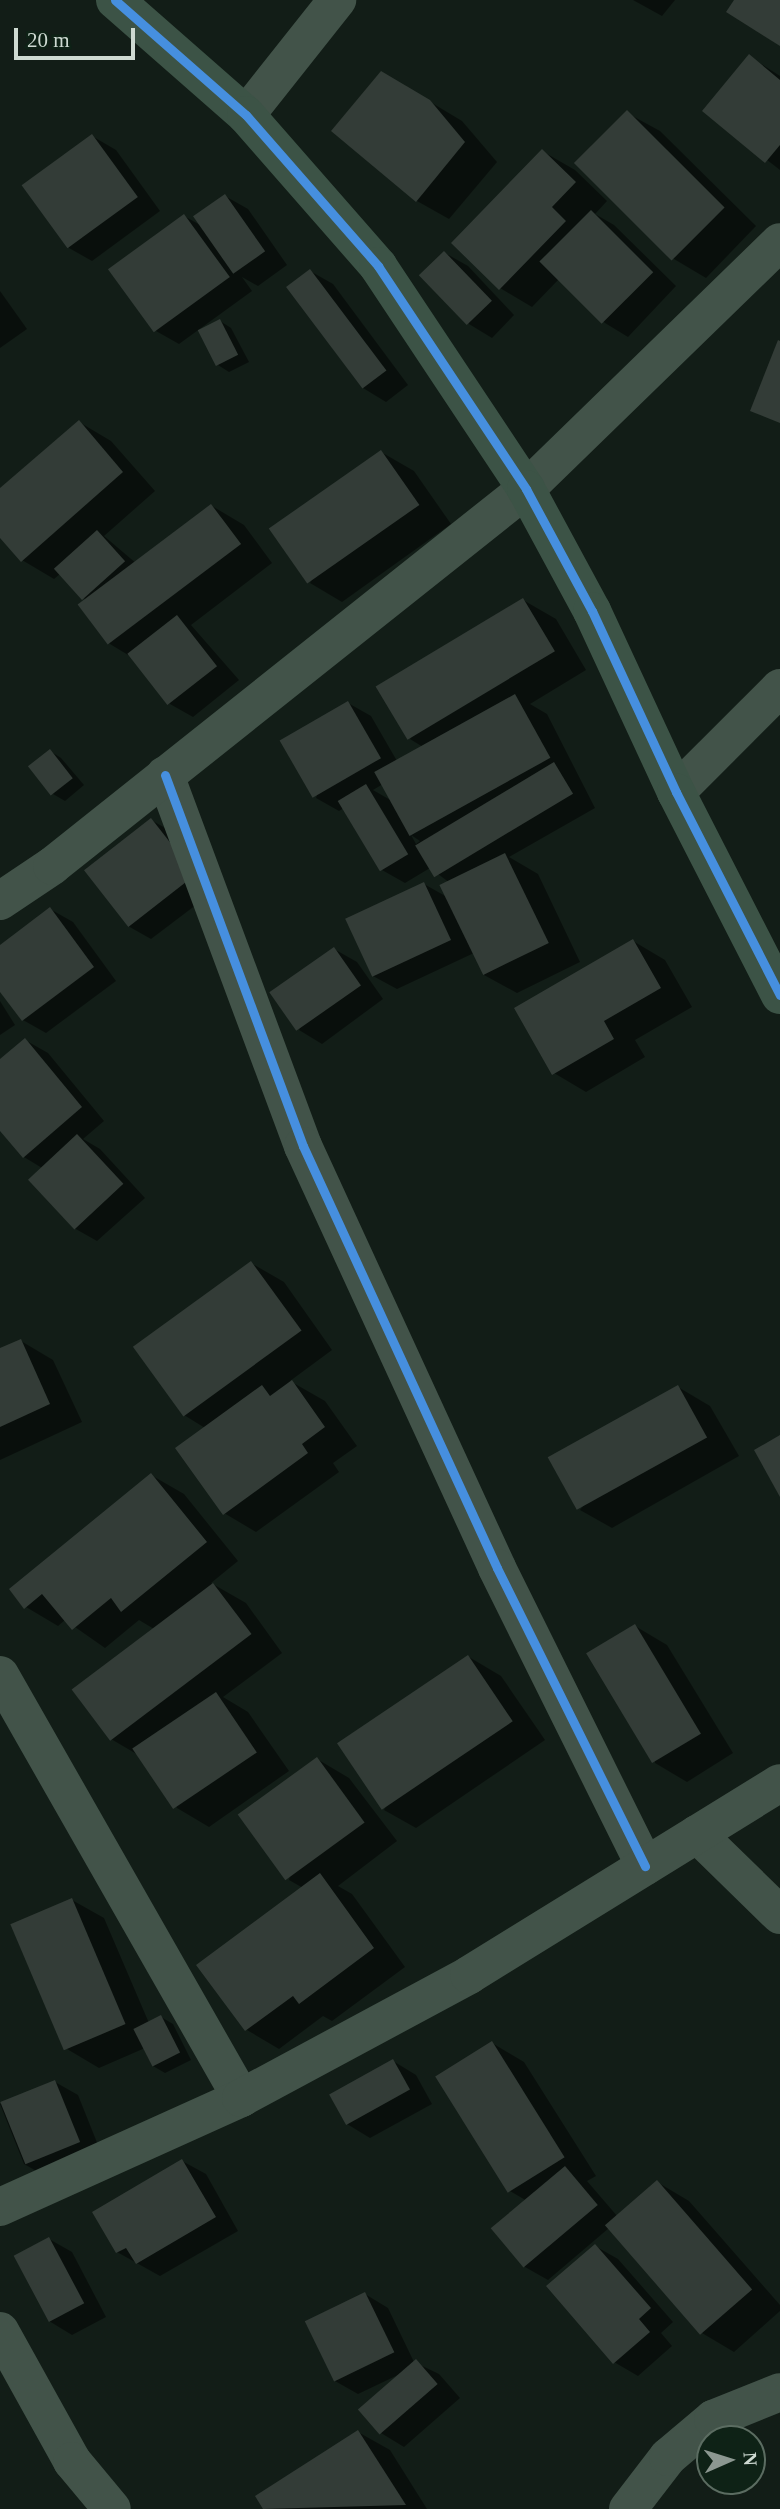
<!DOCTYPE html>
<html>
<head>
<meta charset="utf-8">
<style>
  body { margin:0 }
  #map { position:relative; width:780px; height:2509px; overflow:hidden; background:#121d17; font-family:"Times New Roman",serif }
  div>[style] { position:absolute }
  .shadow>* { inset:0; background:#0007 }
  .building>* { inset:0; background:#333c37; transform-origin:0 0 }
  .street>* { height:38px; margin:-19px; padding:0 19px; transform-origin:19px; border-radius:19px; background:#425349 }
  .secondary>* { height:38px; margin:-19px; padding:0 19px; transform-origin:19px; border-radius:19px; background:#3c5346 }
  .cycleway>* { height:9px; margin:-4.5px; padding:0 4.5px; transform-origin:4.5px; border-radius:4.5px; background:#468fdf }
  span { translate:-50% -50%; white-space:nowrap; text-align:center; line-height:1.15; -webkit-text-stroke:5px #0e2216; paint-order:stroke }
  .north { position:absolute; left:696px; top:2425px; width:70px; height:70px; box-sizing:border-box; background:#0e2216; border:2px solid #5b6c61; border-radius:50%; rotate:87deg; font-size:19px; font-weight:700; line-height:28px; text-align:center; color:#cedad2 }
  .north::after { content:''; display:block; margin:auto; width:24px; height:32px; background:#8c9891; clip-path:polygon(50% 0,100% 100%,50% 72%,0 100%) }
  .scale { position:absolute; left:14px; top:28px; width:121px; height:32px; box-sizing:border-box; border:4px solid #cedad2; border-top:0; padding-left:9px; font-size:21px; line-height:24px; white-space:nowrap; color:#cedad2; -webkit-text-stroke:5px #0e2216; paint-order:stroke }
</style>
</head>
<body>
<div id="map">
  <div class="shadow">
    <i style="clip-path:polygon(633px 0,675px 0,662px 16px)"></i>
    <i style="clip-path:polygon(749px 56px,780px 76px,780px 170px,704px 111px)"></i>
    <i style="clip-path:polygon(382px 73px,462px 121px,497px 162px,449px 219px,417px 201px)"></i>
    <i style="clip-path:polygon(627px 113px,660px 131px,756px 226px,706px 278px,674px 259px,577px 164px)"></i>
    <i style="clip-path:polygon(92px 136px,116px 150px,160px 211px,92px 261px,69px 248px)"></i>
    <i style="clip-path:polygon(542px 151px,575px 170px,607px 201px,595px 214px,614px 225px,676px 286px,628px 337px,605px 323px,559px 279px,532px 307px,500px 288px)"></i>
    <i style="clip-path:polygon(225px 196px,248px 209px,287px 265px,258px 286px,242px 277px,252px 291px,179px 344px,156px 331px,184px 216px,202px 226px)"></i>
    <i style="clip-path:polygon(445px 253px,468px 266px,514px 315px,492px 338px,469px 324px)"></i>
    <i style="clip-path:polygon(310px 271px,333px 284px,408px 385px,386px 402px,363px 388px)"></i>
    <i style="clip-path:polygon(0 291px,27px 329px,0 348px)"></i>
    <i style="clip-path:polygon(220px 321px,231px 328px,249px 362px,229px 372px,218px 365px,200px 332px)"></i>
    <i style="clip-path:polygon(79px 422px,111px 441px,155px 491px,104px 536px,137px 564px,212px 506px,244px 525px,272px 563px,191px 625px,239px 680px,193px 717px,170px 704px,133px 658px,110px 644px,81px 607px,88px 602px,60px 574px,54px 579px,22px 560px,0 535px,0 490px)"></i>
    <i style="clip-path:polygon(381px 452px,414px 471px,451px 524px,342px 602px,310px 583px)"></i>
    <i style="clip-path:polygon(evenodd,523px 600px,556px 619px,586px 670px,530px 704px,547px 714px,595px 808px,509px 857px,538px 874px,580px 962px,517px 993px,484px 975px,474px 953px,397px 989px,373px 976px,424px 884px,447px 897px,450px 883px,430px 868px,405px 883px,382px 870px,344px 808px,339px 811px,316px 798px,348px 703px,371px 716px,397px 761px,423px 747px,410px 739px,523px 600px,383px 784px,392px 801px,373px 790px,383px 784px,523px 600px,411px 835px,420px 841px,416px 844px,411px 835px)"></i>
    <i style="clip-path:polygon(50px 751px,61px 758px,84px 785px,65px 801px,53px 794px,31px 766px)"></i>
    <i style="clip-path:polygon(151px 820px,174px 833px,217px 889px,151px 939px,128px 926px)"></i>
    <i style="clip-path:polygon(50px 909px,73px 922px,116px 981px,46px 1033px,23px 1020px,0 989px,0 947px)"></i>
    <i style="clip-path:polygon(633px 941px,665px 960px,692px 1007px,635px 1040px,645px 1057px,586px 1092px,554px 1073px)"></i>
    <i style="clip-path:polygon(334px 949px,357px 962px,383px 999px,322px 1044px,299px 1030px)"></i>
    <i style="clip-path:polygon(0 1001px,15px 1025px,0 1035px)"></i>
    <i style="clip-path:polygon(25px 1040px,48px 1053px,104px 1121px,83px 1139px,100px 1149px,145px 1198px,97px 1241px,74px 1228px,42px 1168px,24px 1157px,0 1128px,0 1062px)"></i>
    <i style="clip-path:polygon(251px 1263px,284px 1282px,332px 1350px,290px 1381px,325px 1401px,357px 1446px,333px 1463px,339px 1472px,256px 1532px,224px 1513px,205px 1428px,184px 1415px)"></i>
    <i style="clip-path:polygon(21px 1341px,53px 1360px,82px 1422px,0 1460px,0 1350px)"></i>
    <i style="clip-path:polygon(678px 1387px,710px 1406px,739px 1456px,612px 1528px,580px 1510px)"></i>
    <i style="clip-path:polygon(151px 1475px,184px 1494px,238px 1561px,211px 1583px,246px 1603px,282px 1653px,223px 1697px,248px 1712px,289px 1771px,209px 1827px,177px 1808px,140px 1756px,111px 1739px,154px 1629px,139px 1620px,105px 1648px,65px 1620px,58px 1626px,26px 1607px)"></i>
    <i style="clip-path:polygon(635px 1626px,667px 1645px,733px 1753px,687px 1782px,655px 1763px)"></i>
    <i style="clip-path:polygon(469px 1657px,501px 1676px,545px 1740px,416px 1828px,384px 1810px)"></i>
    <i style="clip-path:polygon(317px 1759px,349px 1778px,397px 1841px,338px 1886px,352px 1894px,405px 1967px,332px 2021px,323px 2016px,279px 2049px,247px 2030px,199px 1965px,303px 1888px,289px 1880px)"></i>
    <i style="clip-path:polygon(72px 1900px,104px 1918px,149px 2023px,161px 2017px,173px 2024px,191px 2060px,165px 2073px,153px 2066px,145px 2048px,99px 2068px,67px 2049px)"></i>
    <i style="clip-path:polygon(492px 2043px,524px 2062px,596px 2176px,587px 2181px,618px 2217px,657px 2182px,689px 2201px,780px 2305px,780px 2311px,734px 2352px,702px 2333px,609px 2228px,548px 2280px,525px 2267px,494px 2229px,527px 2201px,510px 2191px)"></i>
    <i style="clip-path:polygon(393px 2061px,416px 2075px,432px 2104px,370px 2138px,347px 2124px)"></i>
    <i style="clip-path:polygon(55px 2082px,78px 2095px,102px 2155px,47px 2177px,24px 2164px,0 2104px)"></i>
    <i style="clip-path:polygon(182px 2161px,206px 2174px,238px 2231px,160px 2276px,117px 2252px)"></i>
    <i style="clip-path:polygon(49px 2239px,72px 2252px,106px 2317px,72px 2335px,49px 2321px)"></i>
    <i style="clip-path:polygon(595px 2246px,618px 2259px,673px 2322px,661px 2333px,672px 2346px,638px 2376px,614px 2362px)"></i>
    <i style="clip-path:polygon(365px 2294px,388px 2308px,414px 2362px,439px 2374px,460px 2398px,404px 2447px,381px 2433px,398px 2375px,358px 2394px,335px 2381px)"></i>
    <i style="clip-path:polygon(358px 2432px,390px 2450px,427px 2509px,265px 2509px,257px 2497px)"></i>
  </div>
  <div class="building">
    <i style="clip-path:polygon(734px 0,780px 0,780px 46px,726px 12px)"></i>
    <i style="clip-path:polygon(749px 54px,780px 80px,780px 145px,765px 163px,702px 111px)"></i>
    <i style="clip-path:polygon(381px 71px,430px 100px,465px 142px,416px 202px,331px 131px)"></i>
    <i style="left:627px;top:110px;width:138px;height:75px;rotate:45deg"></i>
    <i style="left:92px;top:134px;width:78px;height:87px;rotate:54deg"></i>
    <i style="clip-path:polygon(542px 149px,576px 182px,552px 207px,566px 221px,499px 290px,451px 243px)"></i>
    <i style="left:225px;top:194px;width:70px;height:39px;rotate:55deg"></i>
    <i style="left:591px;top:210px;width:88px;height:73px;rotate:45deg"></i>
    <i style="left:184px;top:214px;width:78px;height:94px;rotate:54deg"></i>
    <i style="left:444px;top:251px;width:69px;height:35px;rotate:46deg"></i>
    <i style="left:310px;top:269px;width:127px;height:30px;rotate:53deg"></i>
    <i style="left:220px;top:319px;width:40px;height:25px;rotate:63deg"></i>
    <i style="clip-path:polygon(778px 340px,780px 341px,780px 423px,750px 411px)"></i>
    <i style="clip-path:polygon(79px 420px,123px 472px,21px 562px,0 538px,0 488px)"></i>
    <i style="left:381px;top:450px;width:67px;height:137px;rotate:55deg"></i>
    <i style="left:211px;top:504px;width:50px;height:167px;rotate:53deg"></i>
    <i style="left:97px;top:530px;width:42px;height:58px;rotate:48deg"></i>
    <i style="left:523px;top:598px;width:62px;height:172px;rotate:59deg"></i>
    <i style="left:177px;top:615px;width:65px;height:63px;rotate:52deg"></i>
    <i style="left:515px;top:694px;width:73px;height:161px;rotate:61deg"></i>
    <i style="left:348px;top:701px;width:66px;height:79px;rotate:60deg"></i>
    <i style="left:50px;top:749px;width:37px;height:28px;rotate:52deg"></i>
    <i style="left:554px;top:762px;width:37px;height:162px;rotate:59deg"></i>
    <i style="left:366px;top:784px;width:82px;height:33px;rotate:59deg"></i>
    <i style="left:151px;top:818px;width:72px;height:85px;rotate:52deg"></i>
    <i style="left:505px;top:853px;width:100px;height:73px;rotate:64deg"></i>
    <i style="left:424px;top:882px;width:64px;height:87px;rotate:65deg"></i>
    <i style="clip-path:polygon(50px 907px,94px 967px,22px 1021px,0 992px,0 945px)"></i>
    <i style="clip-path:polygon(633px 939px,661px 988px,604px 1021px,614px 1039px,552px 1075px,514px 1008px)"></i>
    <i style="left:334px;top:947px;width:47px;height:79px;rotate:55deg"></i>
    <i style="clip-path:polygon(25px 1038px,82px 1107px,23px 1158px,0 1131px,0 1059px)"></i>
    <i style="left:77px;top:1134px;width:68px;height:67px;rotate:47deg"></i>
    <i style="left:251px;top:1261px;width:86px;height:146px;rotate:54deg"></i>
    <i style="clip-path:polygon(21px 1339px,50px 1404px,0 1427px,0 1348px)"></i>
    <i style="clip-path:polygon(292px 1380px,325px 1427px,302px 1444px,308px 1453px,223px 1515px,175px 1448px,262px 1385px,270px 1396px)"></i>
    <i style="left:678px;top:1385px;width:60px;height:149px;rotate:61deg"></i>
    <i style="clip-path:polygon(780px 1435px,780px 1497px,754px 1450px)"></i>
    <i style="clip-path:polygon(151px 1473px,207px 1542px,121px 1612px,111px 1598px,72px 1630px,42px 1594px,24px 1609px,9px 1589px)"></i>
    <i style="left:213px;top:1583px;width:64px;height:177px;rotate:53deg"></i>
    <i style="left:635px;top:1624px;width:128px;height:57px;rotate:59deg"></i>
    <i style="left:468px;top:1655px;width:80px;height:158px;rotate:56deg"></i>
    <i style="left:216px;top:1692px;width:73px;height:101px;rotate:56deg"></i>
    <i style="left:317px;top:1757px;width:81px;height:98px;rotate:54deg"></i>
    <i style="clip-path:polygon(320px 1873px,374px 1948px,299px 2004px,293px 1996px,245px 2031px,196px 1965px)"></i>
    <i style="left:72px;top:1898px;width:137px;height:67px;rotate:67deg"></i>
    <i style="left:161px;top:2015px;width:42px;height:31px;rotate:63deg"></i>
    <i style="left:492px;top:2041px;width:137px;height:67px;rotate:58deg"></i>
    <i style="left:393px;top:2059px;width:35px;height:73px;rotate:61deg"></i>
    <i style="left:55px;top:2080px;width:67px;height:59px;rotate:68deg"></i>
    <i style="clip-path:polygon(182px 2159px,216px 2217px,136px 2264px,126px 2248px,116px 2253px,92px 2212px)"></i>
    <i style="left:565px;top:2166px;width:51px;height:97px;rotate:50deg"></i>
    <i style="left:657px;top:2180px;width:145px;height:69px;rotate:49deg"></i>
    <i style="left:49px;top:2237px;width:75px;height:40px;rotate:62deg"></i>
    <i style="clip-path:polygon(595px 2244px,651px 2308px,639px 2319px,650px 2332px,613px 2364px,546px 2286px)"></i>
    <i style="left:365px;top:2292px;width:67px;height:67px;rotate:64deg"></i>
    <i style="left:416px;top:2359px;width:33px;height:77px;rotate:49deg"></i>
    <i style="clip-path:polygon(358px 2430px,406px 2505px,263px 2509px,255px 2496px)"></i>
  </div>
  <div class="street">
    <i style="left:246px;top:115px;width:147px;rotate:-51.6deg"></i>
    <i style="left:165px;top:775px;width:396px;rotate:69.6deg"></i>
    <i style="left:303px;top:1146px;width:464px;rotate:65.3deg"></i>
    <i style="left:497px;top:1568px;width:333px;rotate:63.6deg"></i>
    <i style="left:676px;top:792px;width:147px;rotate:-45deg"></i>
    <i style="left:0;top:901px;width:63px;rotate:-33.9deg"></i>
    <i style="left:52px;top:866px;width:606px;rotate:-38.5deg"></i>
    <i style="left:526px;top:489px;width:354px;rotate:-44.2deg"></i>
    <i style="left:0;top:1675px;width:487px;rotate:60.3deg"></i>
    <i style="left:697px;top:1834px;width:116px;rotate:44.3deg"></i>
    <i style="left:0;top:2207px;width:265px;rotate:-24.3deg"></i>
    <i style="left:241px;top:2098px;width:259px;rotate:-28.3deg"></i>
    <i style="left:469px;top:1975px;width:365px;rotate:-31.7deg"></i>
    <i style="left:0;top:2331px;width:149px;rotate:61deg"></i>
    <i style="left:72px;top:2461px;width:62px;rotate:50.2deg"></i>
    <i style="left:628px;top:2509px;width:66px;rotate:-52.4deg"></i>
    <i style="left:668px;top:2457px;width:59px;rotate:-40.2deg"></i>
    <i style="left:713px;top:2419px;width:72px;rotate:-21.9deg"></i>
  </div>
  <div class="secondary">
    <i style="left:115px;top:0;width:174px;rotate:41.3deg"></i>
    <i style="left:246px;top:115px;width:201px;rotate:48.8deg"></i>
    <i style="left:378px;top:266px;width:268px;rotate:56.4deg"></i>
    <i style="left:526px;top:489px;width:139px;rotate:61.6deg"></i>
    <i style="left:592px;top:611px;width:200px;rotate:65.1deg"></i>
    <i style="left:676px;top:792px;width:228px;rotate:62.9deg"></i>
  </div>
  <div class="cycleway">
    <i style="left:115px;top:0;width:174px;rotate:41.3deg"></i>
    <i style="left:246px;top:115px;width:201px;rotate:48.8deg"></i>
    <i style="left:378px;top:266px;width:268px;rotate:56.4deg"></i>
    <i style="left:526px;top:489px;width:139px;rotate:61.6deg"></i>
    <i style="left:592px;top:611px;width:200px;rotate:65.1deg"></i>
    <i style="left:676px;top:792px;width:228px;rotate:62.9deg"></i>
    <i style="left:165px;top:775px;width:396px;rotate:69.6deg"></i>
    <i style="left:303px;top:1146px;width:464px;rotate:65.3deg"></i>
    <i style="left:497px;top:1568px;width:333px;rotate:63.6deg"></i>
  </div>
  <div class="north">N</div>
  <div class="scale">20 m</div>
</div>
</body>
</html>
